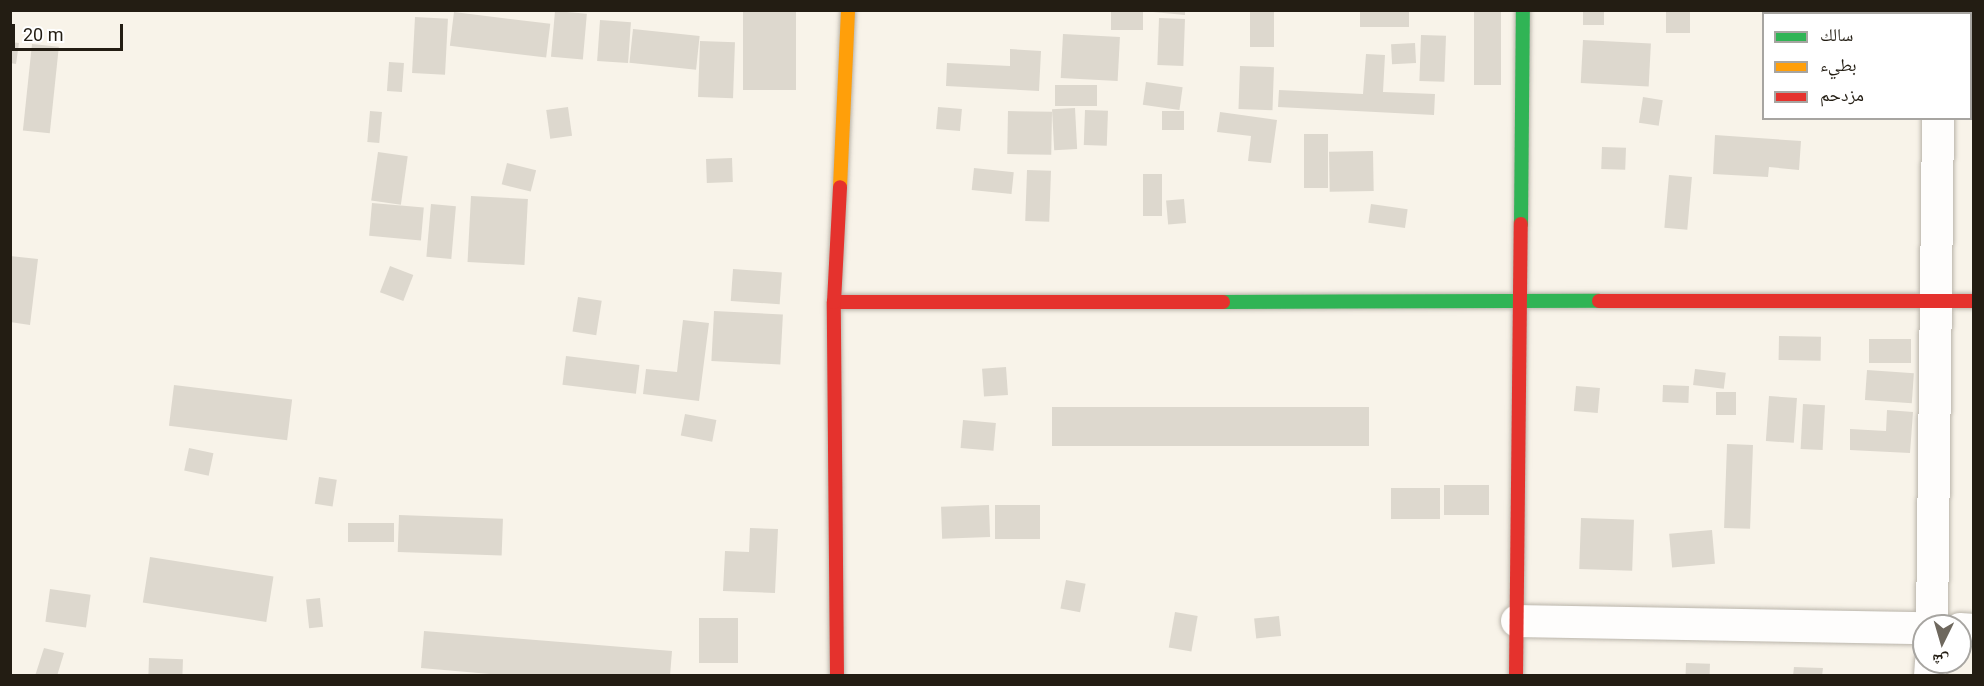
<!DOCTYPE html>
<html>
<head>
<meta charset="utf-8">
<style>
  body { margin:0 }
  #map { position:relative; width:1984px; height:686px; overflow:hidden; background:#f8f3e9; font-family:Roboto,"Noto Naskh Arabic",sans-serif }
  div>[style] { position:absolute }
  .building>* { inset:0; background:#ddd8ce; transform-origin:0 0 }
  .roads { filter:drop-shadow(0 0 2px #b9b4aa) drop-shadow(0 0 2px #b9b4aa) }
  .street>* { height:32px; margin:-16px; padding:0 16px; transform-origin:16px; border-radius:16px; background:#fefdfc }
  .fast>* { height:14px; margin:-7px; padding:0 7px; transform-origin:7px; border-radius:7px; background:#30b455 }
  .slow>* { height:14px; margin:-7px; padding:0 7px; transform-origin:7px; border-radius:7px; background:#ff9f0a }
  .jam>* { height:14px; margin:-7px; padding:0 7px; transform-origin:7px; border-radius:7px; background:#e5322d }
  span { translate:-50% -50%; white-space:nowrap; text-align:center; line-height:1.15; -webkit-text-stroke:6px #fff; paint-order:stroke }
  .frame { position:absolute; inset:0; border:12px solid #231d13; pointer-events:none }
  .legend { position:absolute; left:1762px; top:12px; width:210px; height:108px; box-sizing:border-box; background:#fff; border:2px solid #a7a5a1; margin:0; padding:8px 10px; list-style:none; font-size:18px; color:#231d13 }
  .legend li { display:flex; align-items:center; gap:12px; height:30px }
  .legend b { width:30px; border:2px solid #a7a5a1 }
  .north { position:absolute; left:1912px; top:614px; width:60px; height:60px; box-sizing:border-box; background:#fff; border:2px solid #a7a5a1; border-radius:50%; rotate:185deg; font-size:16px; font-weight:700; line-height:24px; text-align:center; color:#231d13 }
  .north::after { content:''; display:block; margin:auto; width:21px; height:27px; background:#6e685e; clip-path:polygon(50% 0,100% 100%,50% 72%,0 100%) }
  .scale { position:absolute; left:12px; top:24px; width:111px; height:27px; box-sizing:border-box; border:3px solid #231d13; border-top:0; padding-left:8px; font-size:18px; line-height:21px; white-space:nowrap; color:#231d13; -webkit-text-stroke:4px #fff; paint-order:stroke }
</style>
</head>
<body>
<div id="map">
  <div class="building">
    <i style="left:743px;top:10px;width:53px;height:80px"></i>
    <i style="left:1111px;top:10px;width:32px;height:20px"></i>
    <i style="clip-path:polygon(1153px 10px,1185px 10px,1185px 15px,1153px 12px)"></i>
    <i style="left:1250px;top:10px;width:24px;height:37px"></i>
    <i style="left:1360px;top:10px;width:49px;height:17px"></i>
    <i style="left:1474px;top:10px;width:27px;height:75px"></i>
    <i style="left:1583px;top:10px;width:21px;height:15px"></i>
    <i style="left:1666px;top:10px;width:24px;height:23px"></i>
    <i style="clip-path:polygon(1809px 10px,1830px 10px,1809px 14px)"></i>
    <i style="clip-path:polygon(1841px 10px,1858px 10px,1870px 14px,1840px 14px)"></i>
    <i style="left:1892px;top:10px;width:23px;height:4px"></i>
    <i style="left:555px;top:11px;width:32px;height:46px;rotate:5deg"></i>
    <i style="left:454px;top:12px;width:97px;height:34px;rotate:7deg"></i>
    <i style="left:415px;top:17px;width:33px;height:56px;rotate:3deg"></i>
    <i style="left:1159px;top:18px;width:26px;height:47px;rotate:2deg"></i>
    <i style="left:600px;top:20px;width:31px;height:41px;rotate:4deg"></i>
    <i style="left:633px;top:29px;width:67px;height:34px;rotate:6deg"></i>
    <i style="left:1063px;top:34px;width:57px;height:44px;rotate:3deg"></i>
    <i style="left:1421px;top:35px;width:25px;height:46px;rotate:2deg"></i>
    <i style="left:1583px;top:40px;width:68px;height:43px;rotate:3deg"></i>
    <i style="left:700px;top:41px;width:35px;height:56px;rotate:2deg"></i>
    <i style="clip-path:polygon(10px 42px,19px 43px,16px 64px,10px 63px)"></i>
    <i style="left:1415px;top:43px;width:20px;height:24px;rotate:87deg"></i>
    <i style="left:32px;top:44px;width:27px;height:87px;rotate:6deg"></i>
    <i style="clip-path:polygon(1010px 49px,1041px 51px,1039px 91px,946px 86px,947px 63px,1010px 66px)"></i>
    <i style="clip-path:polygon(1366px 54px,1385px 55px,1383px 92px,1435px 94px,1434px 115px,1278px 107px,1279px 90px,1363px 94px)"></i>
    <i style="left:389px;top:62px;width:15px;height:29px;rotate:4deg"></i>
    <i style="left:1240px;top:66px;width:34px;height:43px;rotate:2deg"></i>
    <i style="left:1146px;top:82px;width:37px;height:23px;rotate:8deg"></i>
    <i style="left:1097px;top:85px;width:21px;height:42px;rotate:90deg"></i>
    <i style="left:1643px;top:97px;width:20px;height:26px;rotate:9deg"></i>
    <i style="left:568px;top:107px;width:29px;height:22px;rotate:82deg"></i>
    <i style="left:938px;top:107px;width:24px;height:22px;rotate:5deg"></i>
    <i style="left:1075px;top:108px;width:41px;height:23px;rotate:87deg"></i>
    <i style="left:1085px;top:110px;width:23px;height:35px;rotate:2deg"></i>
    <i style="left:370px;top:111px;width:12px;height:31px;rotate:5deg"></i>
    <i style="left:1008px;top:111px;width:44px;height:43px;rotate:1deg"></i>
    <i style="left:1162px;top:111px;width:22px;height:19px"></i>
    <i style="clip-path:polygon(1220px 112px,1277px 120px,1271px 163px,1248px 161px,1251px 136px,1217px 132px)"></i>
    <i style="left:1304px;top:134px;width:24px;height:54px"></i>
    <i style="clip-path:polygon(1715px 135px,1801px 141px,1799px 170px,1769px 167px,1768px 177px,1713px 174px)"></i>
    <i style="left:1602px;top:147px;width:24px;height:22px;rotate:2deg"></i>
    <i style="left:1373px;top:151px;width:40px;height:44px;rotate:89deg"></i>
    <i style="left:378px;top:152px;width:30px;height:49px;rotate:8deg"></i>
    <i style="left:732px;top:158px;width:24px;height:26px;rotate:88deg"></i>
    <i style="left:507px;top:163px;width:30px;height:22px;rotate:14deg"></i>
    <i style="left:974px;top:168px;width:40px;height:22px;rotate:6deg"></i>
    <i style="left:1027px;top:170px;width:24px;height:51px;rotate:2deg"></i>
    <i style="left:1143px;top:174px;width:19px;height:42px"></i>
    <i style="left:1669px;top:175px;width:23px;height:53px;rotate:5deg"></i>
    <i style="left:471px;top:196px;width:57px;height:66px;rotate:3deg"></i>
    <i style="left:1184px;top:199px;width:24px;height:18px;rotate:85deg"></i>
    <i style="left:372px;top:203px;width:52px;height:33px;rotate:5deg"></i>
    <i style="left:431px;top:204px;width:25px;height:53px;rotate:5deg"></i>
    <i style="left:1371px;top:204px;width:37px;height:19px;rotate:8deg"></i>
    <i style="clip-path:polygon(10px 256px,38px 259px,30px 325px,10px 322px)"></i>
    <i style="left:390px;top:266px;width:25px;height:28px;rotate:21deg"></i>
    <i style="left:733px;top:269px;width:49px;height:32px;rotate:4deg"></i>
    <i style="left:578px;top:297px;width:24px;height:35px;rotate:9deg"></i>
    <i style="left:714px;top:311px;width:69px;height:50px;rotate:3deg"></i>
    <i style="clip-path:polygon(683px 320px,709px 323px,699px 401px,643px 394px,646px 369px,677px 372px)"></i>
    <i style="left:1779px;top:336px;width:42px;height:24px;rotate:1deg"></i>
    <i style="left:1911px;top:339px;width:24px;height:42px;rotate:90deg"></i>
    <i style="left:566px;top:356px;width:74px;height:29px;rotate:7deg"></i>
    <i style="left:1006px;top:367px;width:28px;height:24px;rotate:86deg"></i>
    <i style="left:1695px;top:369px;width:31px;height:16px;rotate:7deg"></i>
    <i style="left:1867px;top:370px;width:47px;height:30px;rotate:4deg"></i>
    <i style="left:174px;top:385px;width:119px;height:41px;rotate:7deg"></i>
    <i style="left:1663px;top:385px;width:26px;height:17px;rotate:2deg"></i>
    <i style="left:1576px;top:386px;width:24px;height:25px;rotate:5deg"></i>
    <i style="left:1716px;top:392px;width:20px;height:23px"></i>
    <i style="left:1769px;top:396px;width:28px;height:45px;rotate:4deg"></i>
    <i style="left:1803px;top:404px;width:22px;height:45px;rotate:3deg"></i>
    <i style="left:1052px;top:407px;width:317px;height:39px"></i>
    <i style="clip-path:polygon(1887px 410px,1913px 412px,1910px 453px,1850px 450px,1850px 429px,1886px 431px)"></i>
    <i style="left:685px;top:414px;width:32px;height:22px;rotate:11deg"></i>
    <i style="left:963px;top:420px;width:33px;height:28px;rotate:5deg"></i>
    <i style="left:1727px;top:444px;width:26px;height:84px;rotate:2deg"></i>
    <i style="left:189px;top:448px;width:25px;height:23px;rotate:12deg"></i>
    <i style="left:319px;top:477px;width:18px;height:27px;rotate:9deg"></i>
    <i style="left:1489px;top:485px;width:30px;height:45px;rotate:90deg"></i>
    <i style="left:1440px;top:488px;width:31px;height:49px;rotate:90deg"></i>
    <i style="left:989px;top:505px;width:32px;height:48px;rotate:88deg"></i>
    <i style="left:1040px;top:505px;width:34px;height:45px;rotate:90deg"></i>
    <i style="left:399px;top:515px;width:104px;height:37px;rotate:2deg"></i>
    <i style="left:1581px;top:518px;width:53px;height:51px;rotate:2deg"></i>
    <i style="left:348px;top:523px;width:46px;height:19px"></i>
    <i style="clip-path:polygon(750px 528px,778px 529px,775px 593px,723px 591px,725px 551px,749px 552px)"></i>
    <i style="left:1712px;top:530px;width:34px;height:43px;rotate:85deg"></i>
    <i style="left:150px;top:557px;width:125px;height:46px;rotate:9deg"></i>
    <i style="left:1066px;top:580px;width:20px;height:29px;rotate:11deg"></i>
    <i style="left:50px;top:589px;width:41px;height:33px;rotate:8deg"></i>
    <i style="left:320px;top:598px;width:29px;height:14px;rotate:84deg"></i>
    <i style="left:1175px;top:612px;width:23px;height:36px;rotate:10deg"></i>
    <i style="left:1279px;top:616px;width:20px;height:25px;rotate:84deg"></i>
    <i style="left:699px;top:618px;width:39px;height:45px"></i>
    <i style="clip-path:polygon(424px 631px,672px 651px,670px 676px,513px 676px,421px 668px)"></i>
    <i style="clip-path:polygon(44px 648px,64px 653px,57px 676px,35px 676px)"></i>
    <i style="left:149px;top:658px;width:34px;height:18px;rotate:2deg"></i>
    <i style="left:1686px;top:663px;width:24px;height:13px;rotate:2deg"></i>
    <i style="clip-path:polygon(1794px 667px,1823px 668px,1822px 676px,1793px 676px)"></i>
  </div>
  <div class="roads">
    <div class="street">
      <i style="left:1941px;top:14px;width:4px;rotate:-90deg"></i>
      <i style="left:1517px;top:621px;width:407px;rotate:1deg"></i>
      <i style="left:1932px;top:626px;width:508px;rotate:-89.32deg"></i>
      <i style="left:1960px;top:629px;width:14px;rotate:4deg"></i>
      <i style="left:1930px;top:676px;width:14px;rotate:-86deg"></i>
    </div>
    <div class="fast">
      <i style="left:1521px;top:224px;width:214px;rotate:-89.5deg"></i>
      <i style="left:1223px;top:302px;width:376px;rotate:-0.2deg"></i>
    </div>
    <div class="slow">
      <i style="left:840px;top:187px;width:177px;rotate:-87.4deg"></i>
    </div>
    <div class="jam">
      <i style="left:1599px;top:301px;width:375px"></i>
      <i style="left:834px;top:302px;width:389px"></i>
      <i style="left:837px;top:676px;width:374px;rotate:-90.5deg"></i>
      <i style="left:834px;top:302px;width:115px;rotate:-87deg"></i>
      <i style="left:1516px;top:676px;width:452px;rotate:-89.4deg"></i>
    </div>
  </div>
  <div class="frame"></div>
  <ul class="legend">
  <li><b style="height:8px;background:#30b455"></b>سالك</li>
  <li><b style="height:8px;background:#ff9f0a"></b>بطيء</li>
  <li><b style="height:8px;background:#e5322d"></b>مزدحم</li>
  </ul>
  <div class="north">ش</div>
  <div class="scale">20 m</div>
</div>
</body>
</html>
